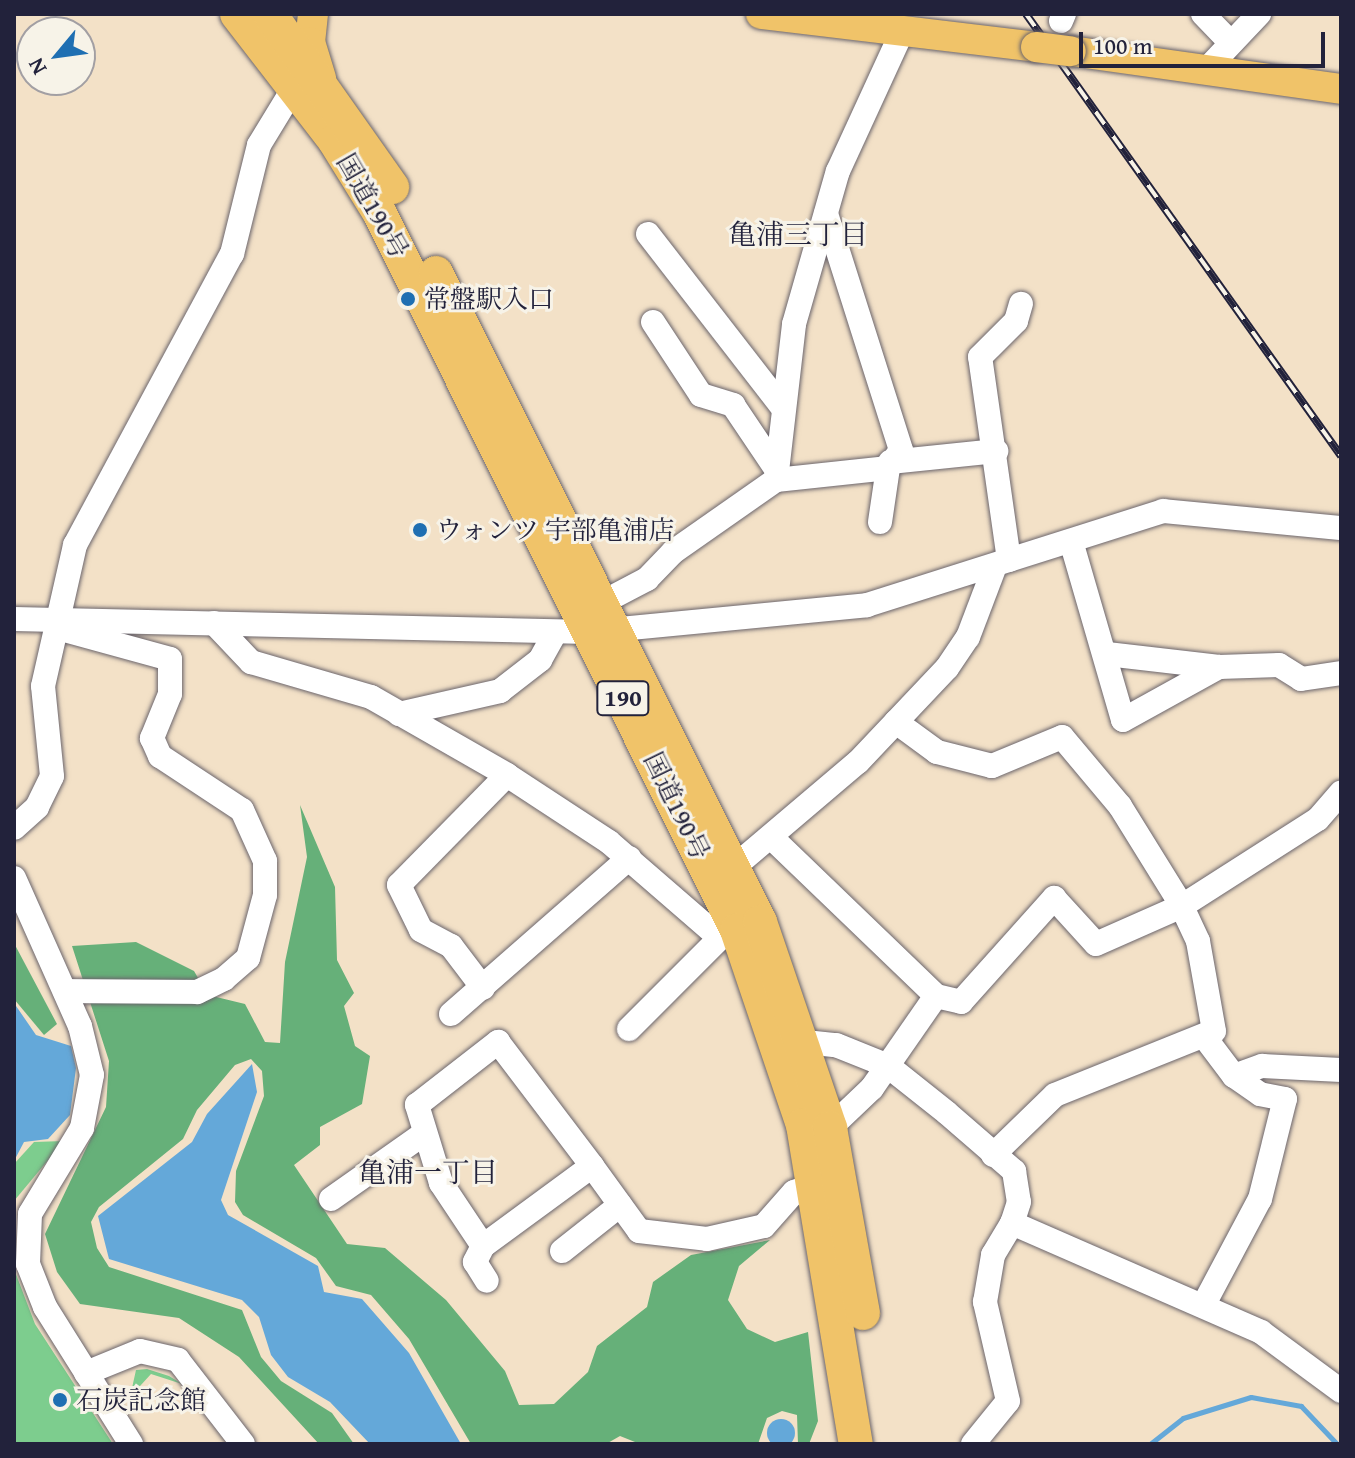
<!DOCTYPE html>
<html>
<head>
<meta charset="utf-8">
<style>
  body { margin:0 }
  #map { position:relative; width:1355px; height:1458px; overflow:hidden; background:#f3e1c7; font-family:"Gentium Book Plus","Noto Serif JP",serif }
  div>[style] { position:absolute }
  .green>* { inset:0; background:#7dcd8e }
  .forest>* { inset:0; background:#66b079 }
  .water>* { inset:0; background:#64a8d9 }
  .round { border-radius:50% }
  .stream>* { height:5px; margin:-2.5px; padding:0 2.5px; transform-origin:2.5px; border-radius:2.5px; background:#64a8d9 }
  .roads { filter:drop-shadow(0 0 2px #6b656c) drop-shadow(0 0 2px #6b656c) }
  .minor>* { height:24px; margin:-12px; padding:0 12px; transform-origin:12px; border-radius:12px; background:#fff }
  .major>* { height:30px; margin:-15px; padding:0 15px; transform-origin:15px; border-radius:15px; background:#f0c369 }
  .highway>* { height:34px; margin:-17px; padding:0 17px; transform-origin:17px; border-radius:17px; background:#f0c369 }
  .rail>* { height:8px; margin-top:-4px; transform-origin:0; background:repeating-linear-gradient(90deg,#f7f3e8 0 15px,#22223b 0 30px); box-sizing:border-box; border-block:2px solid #22223b }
  .bridges { filter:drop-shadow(0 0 2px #6b656c) drop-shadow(0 0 2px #6b656c) }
  .major-bridge>* { height:30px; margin:-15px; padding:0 15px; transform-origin:15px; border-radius:15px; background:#f0c369 }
  .dots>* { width:22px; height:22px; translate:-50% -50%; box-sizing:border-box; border:4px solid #f7f3e8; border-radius:50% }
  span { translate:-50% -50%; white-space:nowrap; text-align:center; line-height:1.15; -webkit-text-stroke:6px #f7f3e8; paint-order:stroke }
  .shield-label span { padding:2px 6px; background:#f7f3e8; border:2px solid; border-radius:6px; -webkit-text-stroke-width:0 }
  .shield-label { font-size:24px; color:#22223b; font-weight:700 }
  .street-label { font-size:26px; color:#22223b }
  .poi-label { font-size:26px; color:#22223b }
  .left { translate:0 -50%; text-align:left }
  .neighbourhood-label { font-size:28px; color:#22223b }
  .frame { position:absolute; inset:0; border:16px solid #22223b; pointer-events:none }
  .north { position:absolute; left:16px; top:16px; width:80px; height:80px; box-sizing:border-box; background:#f7f3e8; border:2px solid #a29fa3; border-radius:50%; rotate:241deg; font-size:22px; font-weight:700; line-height:32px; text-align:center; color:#22223b }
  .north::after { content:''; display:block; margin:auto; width:28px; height:36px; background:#1f6fb2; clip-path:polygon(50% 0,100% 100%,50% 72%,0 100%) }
  .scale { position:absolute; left:1079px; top:32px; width:246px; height:36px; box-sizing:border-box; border:4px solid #22223b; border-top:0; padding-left:10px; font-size:24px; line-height:28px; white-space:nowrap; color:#22223b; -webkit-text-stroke:6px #f7f3e8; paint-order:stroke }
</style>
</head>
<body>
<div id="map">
  <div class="green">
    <i style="clip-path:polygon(64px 1141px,14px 1201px,14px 1164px,34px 1142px)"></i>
    <i style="clip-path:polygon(14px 1269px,35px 1324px,113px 1444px,14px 1444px)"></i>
    <i style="clip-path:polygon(147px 1369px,169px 1376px,182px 1384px,151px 1374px,130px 1397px,136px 1370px)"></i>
  </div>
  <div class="forest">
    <i style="clip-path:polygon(300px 805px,335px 887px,337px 960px,354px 993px,344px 1006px,355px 1046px,370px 1056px,362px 1104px,320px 1127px,320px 1145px,294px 1165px,347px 1244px,385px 1248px,446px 1300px,505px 1371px,519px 1405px,554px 1404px,588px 1372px,597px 1346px,647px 1307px,653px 1282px,691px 1255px,770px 1240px,739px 1266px,728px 1300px,747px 1329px,775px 1342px,808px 1332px,818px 1421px,809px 1444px,798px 1444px,797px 1415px,782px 1411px,767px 1418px,758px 1444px,640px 1444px,620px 1436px,606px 1444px,471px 1444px,409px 1339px,371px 1295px,336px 1286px,316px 1258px,243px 1215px,235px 1202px,236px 1171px,264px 1096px,262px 1071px,251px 1059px,235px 1065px,197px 1110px,183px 1139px,99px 1207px,91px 1222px,97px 1248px,109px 1267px,242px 1310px,261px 1357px,281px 1381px,332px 1413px,354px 1444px,319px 1444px,239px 1357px,179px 1318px,80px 1304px,57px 1272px,45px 1234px,106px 1107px,109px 1061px,72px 946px,136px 942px,194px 971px,208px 995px,245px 1004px,265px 1042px,280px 1043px,285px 962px,307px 857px)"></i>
    <i style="clip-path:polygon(15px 945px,57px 1024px,44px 1035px,14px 999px)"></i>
  </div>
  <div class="water">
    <i style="clip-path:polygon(14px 1003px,36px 1035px,71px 1046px,76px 1068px,70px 1115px,48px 1139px,24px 1142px,14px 1161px)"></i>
    <i style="clip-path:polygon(252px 1064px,257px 1092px,221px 1200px,228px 1215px,318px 1266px,324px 1292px,362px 1299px,409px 1353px,461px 1444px,370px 1444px,330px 1402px,288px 1377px,271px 1355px,259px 1317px,242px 1300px,109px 1259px,98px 1216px,192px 1142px,207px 1114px)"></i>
    <i class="round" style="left:767px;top:1419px;width:28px;height:28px"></i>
  </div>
  <div class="stream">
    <i style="left:1150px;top:1444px;width:42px;rotate:-38.2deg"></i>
    <i style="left:1183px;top:1418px;width:71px;rotate:-17.2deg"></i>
    <i style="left:1251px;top:1397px;width:51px;rotate:10.2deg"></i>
    <i style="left:1301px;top:1406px;width:52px;rotate:46.5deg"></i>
  </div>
  <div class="roads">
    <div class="minor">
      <i style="left:1203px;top:14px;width:36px;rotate:46deg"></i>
      <i style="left:1061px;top:21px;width:8px;rotate:-67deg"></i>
      <i style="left:1207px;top:69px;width:76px;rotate:-46.6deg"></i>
      <i style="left:648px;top:234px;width:220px;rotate:52.2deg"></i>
      <i style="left:653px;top:322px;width:87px;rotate:56.7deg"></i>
      <i style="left:701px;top:395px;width:34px;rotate:17deg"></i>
      <i style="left:733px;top:405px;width:77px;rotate:56.1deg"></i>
      <i style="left:890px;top:462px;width:107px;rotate:-5.9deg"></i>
      <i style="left:776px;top:480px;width:113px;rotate:-6.1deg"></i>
      <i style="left:888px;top:468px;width:22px;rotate:-54deg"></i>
      <i style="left:901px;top:450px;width:248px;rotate:-107.6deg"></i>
      <i style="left:880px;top:522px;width:55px;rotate:-81.6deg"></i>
      <i style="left:1071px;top:541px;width:186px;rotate:73.8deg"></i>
      <i style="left:1123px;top:720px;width:110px;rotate:-28.9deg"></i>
      <i style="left:1219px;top:667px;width:60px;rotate:-1.9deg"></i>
      <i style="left:1279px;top:665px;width:26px;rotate:32deg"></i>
      <i style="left:1301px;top:679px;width:40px;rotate:-8.5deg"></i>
      <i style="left:1009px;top:560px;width:205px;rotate:-98.1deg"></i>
      <i style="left:980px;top:357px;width:51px;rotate:-45deg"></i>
      <i style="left:1016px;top:321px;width:18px;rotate:-74deg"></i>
      <i style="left:588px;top:610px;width:67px;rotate:-27.7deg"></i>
      <i style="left:647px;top:579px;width:37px;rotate:-46deg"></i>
      <i style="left:673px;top:552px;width:126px;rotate:-35deg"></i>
      <i style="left:776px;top:480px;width:157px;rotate:-83.4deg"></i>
      <i style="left:794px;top:324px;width:159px;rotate:-74deg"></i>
      <i style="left:838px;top:171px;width:153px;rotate:-65.3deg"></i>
      <i style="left:14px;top:619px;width:575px;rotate:1.3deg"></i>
      <i style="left:589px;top:632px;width:279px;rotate:-5.5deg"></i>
      <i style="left:867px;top:605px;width:311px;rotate:-17.6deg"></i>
      <i style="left:1163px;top:511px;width:179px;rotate:5.5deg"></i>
      <i style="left:214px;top:623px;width:54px;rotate:46.5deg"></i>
      <i style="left:251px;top:662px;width:125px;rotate:16.3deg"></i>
      <i style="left:371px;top:697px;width:157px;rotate:29.8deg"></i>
      <i style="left:507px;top:775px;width:122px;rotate:33.3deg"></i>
      <i style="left:609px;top:842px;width:147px;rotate:40.9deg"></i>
      <i style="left:720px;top:938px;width:19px;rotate:-25deg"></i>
      <i style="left:57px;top:628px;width:117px;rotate:15.3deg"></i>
      <i style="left:170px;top:659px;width:35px;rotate:90deg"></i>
      <i style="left:170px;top:694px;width:48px;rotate:112.2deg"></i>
      <i style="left:152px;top:738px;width:20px;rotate:66deg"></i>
      <i style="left:160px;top:756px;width:98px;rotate:33.4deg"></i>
      <i style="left:242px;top:810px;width:56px;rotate:65.7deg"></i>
      <i style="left:265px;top:861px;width:34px;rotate:90deg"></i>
      <i style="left:265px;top:895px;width:65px;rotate:105.1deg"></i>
      <i style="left:248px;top:958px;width:32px;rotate:139deg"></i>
      <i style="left:224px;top:979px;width:30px;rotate:154deg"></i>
      <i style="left:197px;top:992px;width:132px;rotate:-179.6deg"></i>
      <i style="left:1107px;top:654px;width:113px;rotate:6.6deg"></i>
      <i style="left:399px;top:714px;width:104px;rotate:-12.8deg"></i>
      <i style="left:500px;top:691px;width:51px;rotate:-37.8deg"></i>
      <i style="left:540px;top:660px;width:31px;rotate:-61deg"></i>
      <i style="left:14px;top:828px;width:31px;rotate:-42deg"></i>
      <i style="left:37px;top:807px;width:34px;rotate:-64deg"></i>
      <i style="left:52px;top:776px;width:90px;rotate:-95.7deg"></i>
      <i style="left:43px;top:686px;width:145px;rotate:-77.2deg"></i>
      <i style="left:75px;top:545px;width:331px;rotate:-61.7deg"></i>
      <i style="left:232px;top:254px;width:112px;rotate:-76.1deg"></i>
      <i style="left:259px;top:145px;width:69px;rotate:-58.6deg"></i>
      <i style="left:773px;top:839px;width:226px;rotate:43.9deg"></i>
      <i style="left:936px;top:996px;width:26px;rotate:13deg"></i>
      <i style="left:961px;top:1002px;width:140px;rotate:-48.2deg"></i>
      <i style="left:1054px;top:898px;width:62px;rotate:47.6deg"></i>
      <i style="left:1096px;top:944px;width:94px;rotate:-23.8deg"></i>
      <i style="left:1182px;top:906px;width:118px;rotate:-121.8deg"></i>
      <i style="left:1120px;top:806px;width:90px;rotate:-130deg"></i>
      <i style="left:1062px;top:737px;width:76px;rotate:157.5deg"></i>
      <i style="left:992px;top:766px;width:57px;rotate:-165.7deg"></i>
      <i style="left:937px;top:752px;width:51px;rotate:-143.8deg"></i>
      <i style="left:734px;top:867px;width:162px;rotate:-40.3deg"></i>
      <i style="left:858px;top:762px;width:129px;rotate:-46.6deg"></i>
      <i style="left:947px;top:668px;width:37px;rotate:-56deg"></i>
      <i style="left:968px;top:637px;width:76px;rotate:-69.2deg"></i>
      <i style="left:14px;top:878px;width:162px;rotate:66deg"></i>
      <i style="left:80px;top:1026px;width:50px;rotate:76.2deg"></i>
      <i style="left:92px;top:1075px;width:54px;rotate:100.7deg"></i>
      <i style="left:82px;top:1128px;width:100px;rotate:121.2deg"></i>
      <i style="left:30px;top:1214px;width:50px;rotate:92.3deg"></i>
      <i style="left:28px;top:1264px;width:46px;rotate:68.4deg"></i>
      <i style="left:45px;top:1307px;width:162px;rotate:57.9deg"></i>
      <i style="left:483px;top:988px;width:53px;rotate:-127.3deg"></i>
      <i style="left:451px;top:946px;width:34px;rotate:-152deg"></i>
      <i style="left:421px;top:930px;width:50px;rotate:-116.1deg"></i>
      <i style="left:399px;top:885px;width:154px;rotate:-45.5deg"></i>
      <i style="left:451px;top:1014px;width:237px;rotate:-41.2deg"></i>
      <i style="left:629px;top:1029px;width:129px;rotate:-45deg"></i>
      <i style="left:1206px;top:1039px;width:46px;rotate:52.9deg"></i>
      <i style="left:1234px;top:1076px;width:30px;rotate:-20deg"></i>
      <i style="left:1262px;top:1066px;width:79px;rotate:2.9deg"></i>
      <i style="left:805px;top:1042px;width:31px;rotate:6deg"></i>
      <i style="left:836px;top:1045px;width:56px;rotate:22deg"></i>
      <i style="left:888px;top:1066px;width:75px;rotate:38.5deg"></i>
      <i style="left:947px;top:1113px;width:89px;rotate:40.9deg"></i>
      <i style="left:1014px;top:1171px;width:31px;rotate:81deg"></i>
      <i style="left:1019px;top:1202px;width:22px;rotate:108deg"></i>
      <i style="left:1012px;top:1223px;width:272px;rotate:23.6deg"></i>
      <i style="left:1261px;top:1332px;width:99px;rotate:36.4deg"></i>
      <i style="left:830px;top:1128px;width:58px;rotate:-43.6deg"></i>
      <i style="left:872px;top:1088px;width:112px;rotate:-55.2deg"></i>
      <i style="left:993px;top:1155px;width:86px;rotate:-44.1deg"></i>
      <i style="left:1055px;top:1095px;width:171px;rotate:-21.9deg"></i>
      <i style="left:1214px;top:1031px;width:91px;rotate:-100.1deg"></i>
      <i style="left:1198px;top:941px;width:38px;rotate:-115deg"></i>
      <i style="left:1182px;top:906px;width:161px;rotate:-32.6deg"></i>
      <i style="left:1318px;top:819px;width:35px;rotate:-49deg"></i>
      <i style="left:592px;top:1166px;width:135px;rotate:143.7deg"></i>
      <i style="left:483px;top:1246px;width:76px;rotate:-123.7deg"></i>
      <i style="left:441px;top:1183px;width:82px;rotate:-107.1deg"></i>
      <i style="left:417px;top:1105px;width:103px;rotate:-37.9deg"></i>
      <i style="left:498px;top:1042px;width:156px;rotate:52.8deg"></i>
      <i style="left:592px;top:1166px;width:80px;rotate:54.1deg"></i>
      <i style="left:639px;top:1231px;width:68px;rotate:6.7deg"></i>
      <i style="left:707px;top:1239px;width:58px;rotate:-12.8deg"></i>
      <i style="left:764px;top:1226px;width:45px;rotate:-48.6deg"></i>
      <i style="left:794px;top:1192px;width:23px;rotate:-20deg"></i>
      <i style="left:331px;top:1199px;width:111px;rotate:-35.1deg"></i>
      <i style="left:483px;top:1246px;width:18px;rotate:117deg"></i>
      <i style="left:475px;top:1262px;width:22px;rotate:58deg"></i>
      <i style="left:562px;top:1251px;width:74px;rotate:-38.4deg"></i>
      <i style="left:1203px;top:1306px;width:121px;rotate:-62deg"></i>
      <i style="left:1260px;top:1199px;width:103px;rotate:-76deg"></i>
      <i style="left:1285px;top:1099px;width:25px;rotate:-169deg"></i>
      <i style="left:1260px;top:1094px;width:32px;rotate:-145deg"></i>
      <i style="left:86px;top:1373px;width:58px;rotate:-22.2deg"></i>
      <i style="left:140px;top:1351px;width:39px;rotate:13deg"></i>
      <i style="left:178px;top:1360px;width:106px;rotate:52.3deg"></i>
      <i style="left:973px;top:1444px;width:55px;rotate:-50.9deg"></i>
      <i style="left:1008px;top:1401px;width:102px;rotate:-103.1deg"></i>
      <i style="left:985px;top:1302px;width:48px;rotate:-80.3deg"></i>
      <i style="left:993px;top:1255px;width:37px;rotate:-59deg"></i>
    </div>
    <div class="major">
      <i style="left:313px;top:14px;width:28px;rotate:96deg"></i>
      <i style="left:310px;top:42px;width:38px;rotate:73deg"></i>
      <i style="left:761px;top:14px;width:277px;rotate:6.8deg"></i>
      <i style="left:1071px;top:51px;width:273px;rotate:8deg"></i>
    </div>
    <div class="highway">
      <i style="left:237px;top:14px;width:160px;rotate:52.3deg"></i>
      <i style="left:335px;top:141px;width:86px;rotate:58.3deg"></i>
      <i style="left:380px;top:214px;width:800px;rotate:63.5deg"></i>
      <i style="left:737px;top:930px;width:206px;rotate:71.3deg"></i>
      <i style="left:803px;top:1125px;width:323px;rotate:80.6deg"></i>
      <i style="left:270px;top:14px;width:212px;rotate:54.8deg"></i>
      <i style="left:436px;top:273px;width:725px;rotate:63.47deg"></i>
      <i style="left:760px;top:922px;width:218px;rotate:71.2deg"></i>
      <i style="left:830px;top:1128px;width:188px;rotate:79.9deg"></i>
    </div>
  </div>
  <div class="rail">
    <i style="left:1026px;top:14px;width:543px;rotate:54.52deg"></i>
  </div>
  <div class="bridges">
    <div class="major-bridge">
      <i style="left:1036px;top:47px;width:35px;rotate:7deg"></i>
    </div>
  </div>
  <div class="dots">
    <i style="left:408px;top:299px;background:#1f6fb2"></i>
    <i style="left:420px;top:530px;background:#1f6fb2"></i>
    <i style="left:60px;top:1400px;background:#1f6fb2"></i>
  </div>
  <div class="shield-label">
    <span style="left:623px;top:698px">190</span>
  </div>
  <div class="street-label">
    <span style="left:373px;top:206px;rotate:60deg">国道190号</span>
    <span style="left:677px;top:806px;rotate:64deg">国道190号</span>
  </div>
  <div class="poi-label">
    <span class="left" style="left:424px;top:299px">常盤駅入口</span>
    <span class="left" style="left:436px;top:530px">ウォンツ 宇部亀浦店</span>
    <span class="left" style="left:76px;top:1400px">石炭記念館</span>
  </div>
  <div class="neighbourhood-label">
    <span style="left:798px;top:234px">亀浦三丁目</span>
    <span style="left:428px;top:1172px">亀浦一丁目</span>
  </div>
  <div class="frame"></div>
  <div class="north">N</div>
  <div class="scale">100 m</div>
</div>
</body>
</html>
